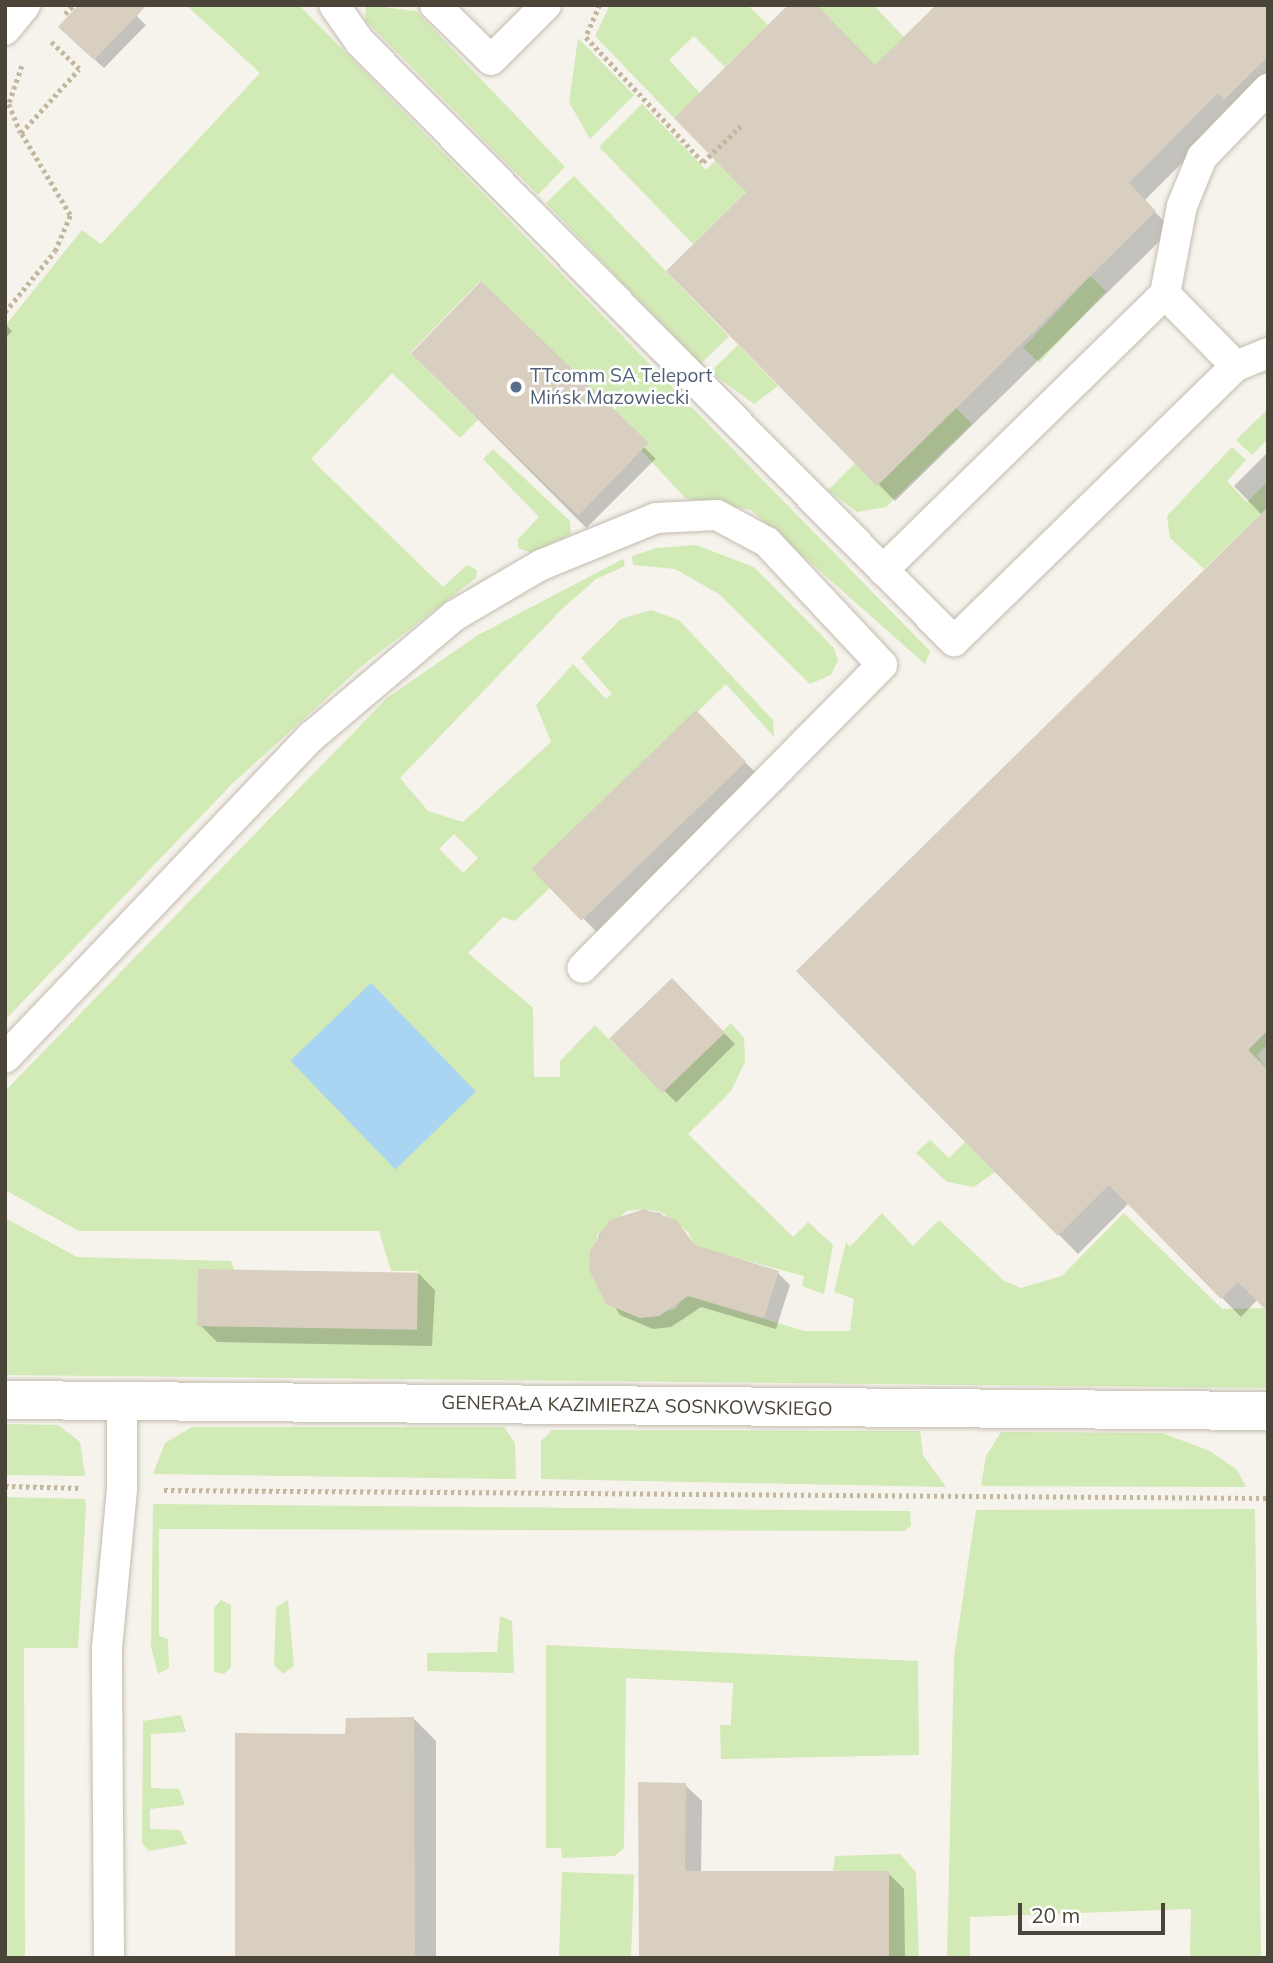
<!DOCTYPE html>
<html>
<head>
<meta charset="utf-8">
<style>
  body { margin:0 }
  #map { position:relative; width:1273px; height:1963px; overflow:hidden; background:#f6f3ec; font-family:Mulish,sans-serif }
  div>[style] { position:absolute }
  .green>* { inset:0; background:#d2eab5; transform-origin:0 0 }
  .water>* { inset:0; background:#a9d4f2; transform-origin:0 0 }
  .shadow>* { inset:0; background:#0003; transform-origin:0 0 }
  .building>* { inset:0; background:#d8cfc1; transform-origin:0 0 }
  .path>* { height:4.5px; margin-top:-2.25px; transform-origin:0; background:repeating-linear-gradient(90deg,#c4b79f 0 3.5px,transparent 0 7px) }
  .roads { filter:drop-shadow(0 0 2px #c2bbae) drop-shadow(0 0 2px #c2bbae) }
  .service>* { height:30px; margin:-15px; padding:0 15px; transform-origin:15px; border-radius:15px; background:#fff }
  .tertiary>* { height:38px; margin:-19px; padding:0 19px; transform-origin:19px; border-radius:19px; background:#fff }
  .dots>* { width:19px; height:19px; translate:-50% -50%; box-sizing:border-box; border:4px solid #fff; border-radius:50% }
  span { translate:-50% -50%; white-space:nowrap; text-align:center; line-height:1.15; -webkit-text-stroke:5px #fff; paint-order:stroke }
  .service-label { font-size:19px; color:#4e5e75 }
  .left { translate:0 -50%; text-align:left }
  .street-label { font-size:19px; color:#4b4439 }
  .frame { position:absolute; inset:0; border:7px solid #4b4439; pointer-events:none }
  .scale { position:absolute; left:1018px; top:1903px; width:147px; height:32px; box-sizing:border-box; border:4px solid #4b4439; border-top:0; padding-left:9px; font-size:21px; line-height:24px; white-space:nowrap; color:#4b4439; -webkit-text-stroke:5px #fff; paint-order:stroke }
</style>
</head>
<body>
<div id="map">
  <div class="green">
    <i style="clip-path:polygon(186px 5px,299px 5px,930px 651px,925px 664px,751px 510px,685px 498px,641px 450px,646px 444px,480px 281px,410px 353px,478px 420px,460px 438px,392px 373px,311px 459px,443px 587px,467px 565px,477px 570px,476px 578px,363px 665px,232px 784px,5px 1020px,5px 326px,82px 230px,101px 244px,260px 73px)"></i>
    <i style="clip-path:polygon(366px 5px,416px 11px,565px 167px,538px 195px,365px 20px)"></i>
    <i style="clip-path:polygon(610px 5px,748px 5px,768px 25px,725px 67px,694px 36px,669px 60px,700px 93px,674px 118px,595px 36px)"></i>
    <i style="clip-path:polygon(817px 5px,873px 5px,904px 37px,800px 139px)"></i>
    <i style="clip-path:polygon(578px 38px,634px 95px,590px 139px,569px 102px)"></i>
    <i style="clip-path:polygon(642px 104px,706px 170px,752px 124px,783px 155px,693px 244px,599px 147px)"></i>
    <i style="left:574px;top:176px;width:223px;height:39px;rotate:46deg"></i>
    <i style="left:1090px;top:276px;width:22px;height:98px;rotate:43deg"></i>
    <i style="clip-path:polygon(738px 345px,778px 386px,754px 404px,710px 372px)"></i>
    <i style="clip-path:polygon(956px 408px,972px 424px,886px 507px,857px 512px,828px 490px,855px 463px)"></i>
    <i style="clip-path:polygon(1268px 409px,1268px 439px,1252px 455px,1236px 440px)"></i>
    <i style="clip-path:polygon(1232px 447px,1246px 460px,1227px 481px,1247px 502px,1268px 481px,1268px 507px,1204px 569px,1170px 538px,1167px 516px)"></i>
    <i style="clip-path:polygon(493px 449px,570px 521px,571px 534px,532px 553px,518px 548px,518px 539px,539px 517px,483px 459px)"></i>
    <i style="clip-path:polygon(696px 545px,754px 567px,834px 648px,838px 660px,831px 675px,810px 684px,719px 594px,675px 569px,633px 565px,632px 556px,656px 548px)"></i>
    <i style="clip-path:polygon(evenodd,623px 559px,625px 566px,596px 579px,562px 609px,400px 778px,428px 811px,463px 822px,551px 742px,536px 705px,573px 664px,606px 699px,612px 694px,581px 658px,621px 619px,651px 610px,679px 620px,773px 720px,774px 737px,726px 684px,535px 871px,550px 888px,515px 921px,503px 917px,468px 953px,533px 1008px,534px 1077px,560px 1077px,560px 1061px,595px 1025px,662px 1092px,731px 1023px,744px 1038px,745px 1062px,731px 1091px,688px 1134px,793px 1237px,808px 1222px,833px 1245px,824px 1294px,802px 1286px,804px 1276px,726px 1255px,711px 1303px,804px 1331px,850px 1331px,854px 1299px,834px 1292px,846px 1242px,850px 1247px,882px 1213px,913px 1246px,939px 1220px,1004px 1281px,1021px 1288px,1062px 1276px,1124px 1213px,1222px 1309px,1268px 1308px,1268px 1388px,5px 1375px,5px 1218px,77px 1257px,231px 1261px,234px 1270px,198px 1270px,198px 1326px,416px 1329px,418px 1271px,391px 1271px,379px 1231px,79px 1231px,5px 1190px,5px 1091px,387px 698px,478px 635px,623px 559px,454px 834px,478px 858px,463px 873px,439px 849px,454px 834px,623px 559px,644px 1209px,661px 1212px,688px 1232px,696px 1248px,695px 1282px,675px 1309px,640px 1318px,606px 1303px,589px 1270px,598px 1234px,627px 1211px,644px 1209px)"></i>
    <i style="clip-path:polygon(1268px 1030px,1268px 1044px,1257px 1055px,1268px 1070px,1248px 1050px)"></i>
    <i style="clip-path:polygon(930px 1140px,949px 1158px,965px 1142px,995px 1172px,974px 1187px,947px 1182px,916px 1153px)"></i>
    <i style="clip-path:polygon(5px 1424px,58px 1425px,80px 1442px,85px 1476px,5px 1475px)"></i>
    <i style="clip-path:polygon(192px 1427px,504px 1427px,515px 1443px,516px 1479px,153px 1474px,165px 1443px)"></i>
    <i style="clip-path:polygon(552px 1430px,920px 1431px,923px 1455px,946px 1487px,541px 1479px,541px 1441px)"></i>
    <i style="clip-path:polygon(1001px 1432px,1162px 1433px,1210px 1451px,1237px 1470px,1246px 1487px,981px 1486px,986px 1456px)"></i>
    <i style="clip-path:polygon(5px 1497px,85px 1499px,86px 1507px,78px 1648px,24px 1648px,25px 1958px,5px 1958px)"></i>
    <i style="clip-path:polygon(153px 1504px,910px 1511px,911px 1526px,905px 1531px,159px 1529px,159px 1636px,168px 1639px,169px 1668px,158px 1674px,151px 1647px)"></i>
    <i style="clip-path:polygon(1255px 1509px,1261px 1958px,1190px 1958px,1191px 1909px,970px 1917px,970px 1958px,947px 1958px,954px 1657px,976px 1510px)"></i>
    <i style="clip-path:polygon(221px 1600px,231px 1605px,231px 1667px,224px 1674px,214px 1672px,214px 1608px)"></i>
    <i style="clip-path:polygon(288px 1600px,294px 1666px,283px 1674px,274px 1665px,276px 1607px)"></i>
    <i style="clip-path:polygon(500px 1616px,512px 1621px,514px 1673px,427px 1671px,427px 1653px,497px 1652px)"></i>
    <i style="clip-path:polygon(546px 1645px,918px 1661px,919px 1755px,721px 1759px,720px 1725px,731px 1725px,733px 1683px,626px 1678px,624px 1848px,615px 1856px,562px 1858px,561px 1848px,546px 1848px)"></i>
    <i style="clip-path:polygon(181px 1715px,186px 1732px,151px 1734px,151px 1788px,179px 1789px,185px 1805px,150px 1809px,150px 1829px,180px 1830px,187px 1844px,149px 1851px,142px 1843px,143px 1721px)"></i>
    <i style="clip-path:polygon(900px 1854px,916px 1872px,919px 1958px,889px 1958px,889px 1872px,833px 1871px,835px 1856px)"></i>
    <i style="left:562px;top:1872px;width:72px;height:86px;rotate:2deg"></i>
  </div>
  <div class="water">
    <i style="left:371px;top:983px;width:151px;height:112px;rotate:46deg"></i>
  </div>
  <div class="shadow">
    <i style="clip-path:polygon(125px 5px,146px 25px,104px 68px,69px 36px)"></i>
    <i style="clip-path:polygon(1268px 5px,1268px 90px,1236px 109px,1144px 201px,1172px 229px,895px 501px,668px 271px,875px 67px)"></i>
    <i style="left:481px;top:284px;width:247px;height:98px;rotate:45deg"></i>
    <i style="clip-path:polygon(5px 324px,12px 331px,5px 339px)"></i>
    <i style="clip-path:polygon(1268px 452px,1268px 1067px,1258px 1299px,1241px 1317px,1129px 1203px,1078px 1254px,798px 971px,1262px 515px,1234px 486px)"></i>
    <i style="left:696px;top:713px;width:94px;height:225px;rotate:45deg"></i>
    <i style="left:672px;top:981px;width:89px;height:83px;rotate:45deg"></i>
    <i style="clip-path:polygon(644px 1211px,660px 1213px,694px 1247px,778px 1273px,790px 1285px,776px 1329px,701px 1307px,671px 1327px,653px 1329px,620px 1315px,591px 1270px,599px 1234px,611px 1222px)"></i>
    <i style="clip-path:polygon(418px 1273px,435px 1290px,432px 1346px,217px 1342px,200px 1325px)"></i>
    <i style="clip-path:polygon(414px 1719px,436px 1741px,436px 1958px,237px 1958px,346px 1735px)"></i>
    <i style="clip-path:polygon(685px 1785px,702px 1801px,701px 1873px,888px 1873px,904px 1889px,905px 1958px,641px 1958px)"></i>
  </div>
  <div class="building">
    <i style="clip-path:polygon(78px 5px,147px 5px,94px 60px,58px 27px)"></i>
    <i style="clip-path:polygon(788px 5px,817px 5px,875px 65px,936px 5px,1268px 5px,1268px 56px,1224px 100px,1218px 93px,1129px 183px,1156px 211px,877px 486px,666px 271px,746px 192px,674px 118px)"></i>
    <i style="left:481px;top:281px;width:233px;height:101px;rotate:44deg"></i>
    <i style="clip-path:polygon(1268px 507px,1268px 1030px,1248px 1050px,1268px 1070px,1268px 1312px,1238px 1282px,1221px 1299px,1109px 1185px,1058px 1236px,796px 971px)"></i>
    <i style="left:696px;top:710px;width:72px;height:229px;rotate:46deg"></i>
    <i style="left:672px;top:978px;width:76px;height:87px;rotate:46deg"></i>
    <i style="clip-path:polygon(644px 1209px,676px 1220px,695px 1245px,779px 1271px,764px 1318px,688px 1296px,659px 1316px,640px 1318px,606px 1304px,589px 1270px,590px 1251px,610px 1220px)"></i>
    <i style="left:198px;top:1269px;width:220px;height:57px;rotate:1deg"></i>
    <i style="clip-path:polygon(414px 1717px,415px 1958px,235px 1958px,235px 1733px,345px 1734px,346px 1718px)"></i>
    <i style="clip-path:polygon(638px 1782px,686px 1783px,685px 1871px,889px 1871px,889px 1958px,639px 1958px)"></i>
  </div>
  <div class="path">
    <i style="left:600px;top:5px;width:35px;rotate:114deg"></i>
    <i style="left:586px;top:37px;width:171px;rotate:46.9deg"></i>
    <i style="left:703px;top:162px;width:52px;rotate:-43.5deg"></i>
    <i style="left:65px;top:14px;width:12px;rotate:-48deg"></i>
    <i style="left:22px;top:66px;width:40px;rotate:108.9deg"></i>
    <i style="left:9px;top:104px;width:31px;rotate:68deg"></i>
    <i style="left:21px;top:133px;width:86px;rotate:-47.8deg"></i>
    <i style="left:79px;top:69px;width:40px;rotate:-136deg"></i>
    <i style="left:5px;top:312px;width:79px;rotate:-50.7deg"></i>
    <i style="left:55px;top:251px;width:39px;rotate:-67deg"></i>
    <i style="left:70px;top:215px;width:96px;rotate:-120.9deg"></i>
    <i style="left:5px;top:1486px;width:76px;rotate:1.5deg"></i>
    <i style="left:164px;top:1490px;width:1104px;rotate:0.42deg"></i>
  </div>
  <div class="roads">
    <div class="service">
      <i style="left:334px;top:5px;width:45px;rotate:54.9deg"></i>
      <i style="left:360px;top:42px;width:844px;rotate:45.24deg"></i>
      <i style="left:954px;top:641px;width:394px;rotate:-44.3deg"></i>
      <i style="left:435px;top:5px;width:78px;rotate:44.5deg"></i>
      <i style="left:491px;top:60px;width:78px;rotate:-45deg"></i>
      <i style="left:5px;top:30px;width:32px;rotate:-51deg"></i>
      <i style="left:1165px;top:294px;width:101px;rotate:45.4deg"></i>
      <i style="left:1236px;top:366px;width:35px;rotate:-22deg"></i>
      <i style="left:883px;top:570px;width:395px;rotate:-44.4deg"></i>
      <i style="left:1165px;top:294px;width:90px;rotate:-79.1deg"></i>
      <i style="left:1182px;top:206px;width:53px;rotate:-67.8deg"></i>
      <i style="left:1202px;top:157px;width:95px;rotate:-45.9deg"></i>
      <i style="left:5px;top:1058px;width:445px;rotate:-46.4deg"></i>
      <i style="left:312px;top:736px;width:186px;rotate:-40.2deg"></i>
      <i style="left:454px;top:616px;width:101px;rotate:-30.4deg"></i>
      <i style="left:541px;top:565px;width:124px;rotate:-22.2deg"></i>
      <i style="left:656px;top:518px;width:61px;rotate:-2.8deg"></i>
      <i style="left:717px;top:515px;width:57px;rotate:28.4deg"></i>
      <i style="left:767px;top:542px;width:168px;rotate:46.9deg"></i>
      <i style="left:882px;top:665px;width:426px;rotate:134.7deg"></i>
      <i style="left:109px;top:1958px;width:310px;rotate:-90.4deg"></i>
      <i style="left:107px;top:1648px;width:160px;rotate:-84.6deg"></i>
      <i style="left:122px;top:1489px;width:87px;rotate:-90deg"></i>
    </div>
    <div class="tertiary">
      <i style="left:5px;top:1400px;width:1263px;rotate:0.5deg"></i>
    </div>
  </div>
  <div class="dots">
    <i style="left:516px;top:387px;background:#5c6f8a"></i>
  </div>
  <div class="service-label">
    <span class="left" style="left:530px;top:387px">TTcomm SA Teleport<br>Mińsk Mazowiecki</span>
  </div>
  <div class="street-label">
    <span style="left:637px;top:1406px;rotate:1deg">GENERAŁA KAZIMIERZA SOSNKOWSKIEGO</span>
  </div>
  <div class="frame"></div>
  <div class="scale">20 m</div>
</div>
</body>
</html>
